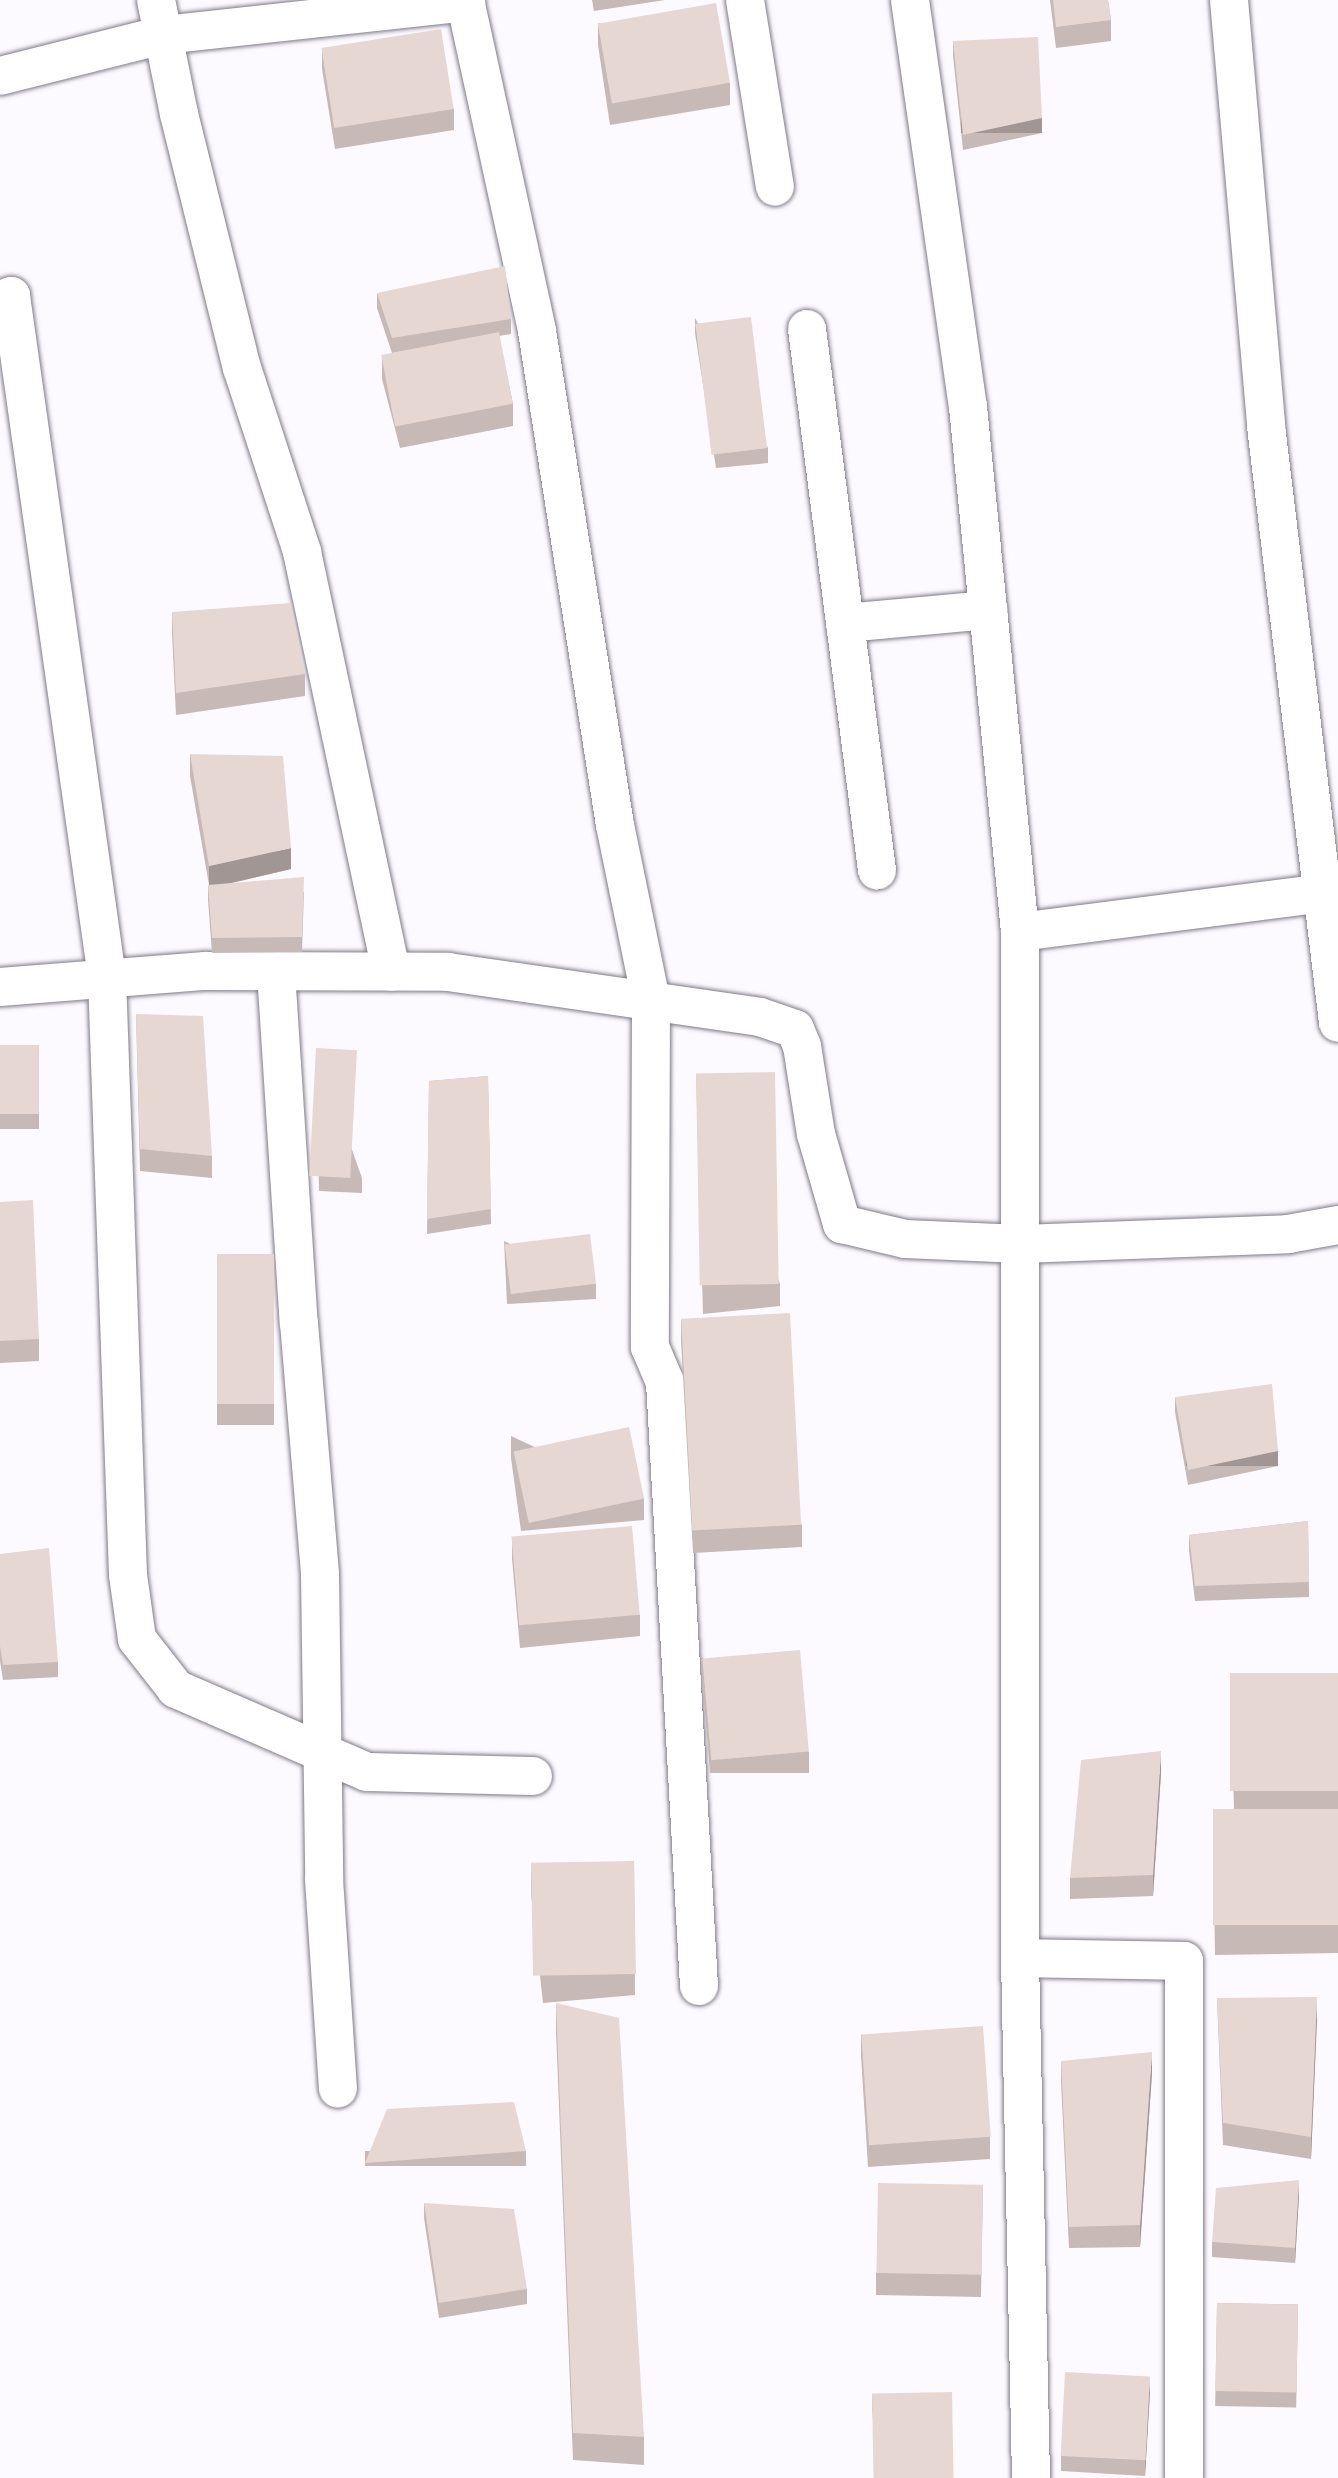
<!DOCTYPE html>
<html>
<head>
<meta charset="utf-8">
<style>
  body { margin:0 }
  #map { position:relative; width:1338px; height:2478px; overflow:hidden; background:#fcfaff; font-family:"Nunito Sans",sans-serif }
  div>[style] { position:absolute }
  .roads { filter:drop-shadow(0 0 2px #807a86) drop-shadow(0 0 2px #807a86) }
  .minor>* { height:38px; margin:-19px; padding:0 19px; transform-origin:19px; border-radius:19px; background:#fff }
  .wall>* { inset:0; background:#c7b9b5; transform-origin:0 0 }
  .shaded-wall>* { inset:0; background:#a29694; transform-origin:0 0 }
  .building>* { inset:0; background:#e7d7d3; transform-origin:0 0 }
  span { translate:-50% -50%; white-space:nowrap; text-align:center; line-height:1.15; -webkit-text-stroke:7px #fff; paint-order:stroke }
</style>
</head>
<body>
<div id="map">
  <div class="roads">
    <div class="minor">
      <i style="left:156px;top:0;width:116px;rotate:78.6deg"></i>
      <i style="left:179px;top:114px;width:262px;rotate:76.1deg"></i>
      <i style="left:242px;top:368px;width:194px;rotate:71.9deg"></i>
      <i style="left:302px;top:552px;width:429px;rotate:78deg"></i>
      <i style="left:465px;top:0;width:339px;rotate:77.7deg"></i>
      <i style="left:537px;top:331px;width:500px;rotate:81.03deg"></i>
      <i style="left:615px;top:825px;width:180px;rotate:78.4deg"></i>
      <i style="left:651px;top:1001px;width:346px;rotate:90.2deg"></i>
      <i style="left:650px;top:1347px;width:38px;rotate:67deg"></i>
      <i style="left:665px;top:1382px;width:605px;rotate:86.78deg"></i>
      <i style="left:745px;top:0;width:189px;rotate:80.9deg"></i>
      <i style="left:910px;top:0;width:411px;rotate:81.9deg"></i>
      <i style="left:968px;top:407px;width:528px;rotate:84.34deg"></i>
      <i style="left:1020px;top:932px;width:1026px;rotate:90deg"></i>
      <i style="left:1020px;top:1958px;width:520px;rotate:88.79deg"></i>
      <i style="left:1229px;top:0;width:428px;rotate:85deg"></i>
      <i style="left:1266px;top:426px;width:601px;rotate:83.12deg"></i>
      <i style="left:0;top:76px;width:168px;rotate:-14.1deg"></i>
      <i style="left:163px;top:35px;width:305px;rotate:-6.2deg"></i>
      <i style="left:0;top:300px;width:12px;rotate:-20deg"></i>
      <i style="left:11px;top:296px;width:688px;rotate:81.98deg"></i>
      <i style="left:107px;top:977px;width:598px;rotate:87.99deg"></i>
      <i style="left:128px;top:1575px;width:65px;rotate:82deg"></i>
      <i style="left:137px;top:1639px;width:63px;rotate:52deg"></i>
      <i style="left:176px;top:1689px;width:208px;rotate:23.5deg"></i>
      <i style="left:367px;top:1772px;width:166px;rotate:1.4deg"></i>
      <i style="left:807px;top:329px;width:546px;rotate:82.63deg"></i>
      <i style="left:845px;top:623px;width:144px;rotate:-5.2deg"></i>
      <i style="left:1020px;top:932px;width:306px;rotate:-7.3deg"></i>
      <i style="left:276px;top:972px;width:352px;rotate:86.3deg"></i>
      <i style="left:299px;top:1323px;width:252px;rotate:85.2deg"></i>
      <i style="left:320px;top:1574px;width:305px;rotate:89.2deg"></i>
      <i style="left:324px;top:1879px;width:210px;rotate:86.2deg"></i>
      <i style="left:0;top:987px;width:206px;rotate:-4.5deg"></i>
      <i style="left:205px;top:971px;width:243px;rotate:0.2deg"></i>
      <i style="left:448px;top:972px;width:315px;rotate:8.2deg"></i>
      <i style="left:760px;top:1017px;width:37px;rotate:19deg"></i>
      <i style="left:795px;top:1029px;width:18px;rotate:68deg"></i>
      <i style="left:802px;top:1046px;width:89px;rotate:81deg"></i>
      <i style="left:816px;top:1134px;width:94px;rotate:73.9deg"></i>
      <i style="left:842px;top:1224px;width:65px;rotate:13.4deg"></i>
      <i style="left:905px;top:1239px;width:116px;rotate:2.5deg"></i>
      <i style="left:1021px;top:1244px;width:267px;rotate:-2.1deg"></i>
      <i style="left:1288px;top:1234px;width:51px;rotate:-10.2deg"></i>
      <i style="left:1020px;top:1958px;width:164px;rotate:1deg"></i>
      <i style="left:1184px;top:1961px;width:517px;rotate:90deg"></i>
    </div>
  </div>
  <div class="wall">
    <i style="clip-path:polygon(592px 0,665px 0,594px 11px)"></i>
    <i style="clip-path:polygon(1050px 0,1108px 0,1111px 20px,1111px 41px,1056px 48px)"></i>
    <i style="clip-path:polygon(598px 23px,730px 83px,730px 105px,610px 125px,598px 45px)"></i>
    <i style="clip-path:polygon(953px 41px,1042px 133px,963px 150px,953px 56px)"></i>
    <i style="clip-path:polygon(322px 48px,454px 109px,454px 130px,335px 149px,322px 69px)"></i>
    <i style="clip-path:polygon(377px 293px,511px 319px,511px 334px,499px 336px,513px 404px,513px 426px,400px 448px,382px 379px,382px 357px,434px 346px,392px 353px,377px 308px)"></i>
    <i style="clip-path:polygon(695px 318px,768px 448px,768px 463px,716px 468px,695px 333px)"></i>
    <i style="clip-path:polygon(172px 612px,305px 674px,305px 696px,176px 715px,172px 634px)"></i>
    <i style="clip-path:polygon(190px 754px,291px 869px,228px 884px,304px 892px,302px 952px,212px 953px,208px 900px,208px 885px,209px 885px,190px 776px)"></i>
    <i style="clip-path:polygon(136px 1014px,212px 1156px,212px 1178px,140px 1171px)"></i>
    <i style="left:39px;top:1045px;width:84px;height:39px;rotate:90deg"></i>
    <i style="clip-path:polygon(316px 1048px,362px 1178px,362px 1193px,319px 1191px)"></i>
    <i style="clip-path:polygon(696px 1073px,780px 1284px,780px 1306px,703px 1314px)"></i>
    <i style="clip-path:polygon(488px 1076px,491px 1224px,427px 1234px,429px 1081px)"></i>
    <i style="clip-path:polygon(0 1202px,39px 1339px,39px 1361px,0 1363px)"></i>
    <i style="clip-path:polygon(504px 1241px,596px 1284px,596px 1299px,507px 1304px)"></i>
    <i style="left:217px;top:1254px;width:57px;height:171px"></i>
    <i style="clip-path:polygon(681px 1319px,802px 1525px,802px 1547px,693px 1553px,681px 1341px)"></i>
    <i style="clip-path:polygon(1175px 1397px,1278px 1466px,1188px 1485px,1175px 1412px)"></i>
    <i style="clip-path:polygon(511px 1436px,644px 1498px,644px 1520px,521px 1531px,511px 1458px)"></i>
    <i style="clip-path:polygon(1308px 1521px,1309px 1597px,1195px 1601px,1189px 1550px,1189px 1535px)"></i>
    <i style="clip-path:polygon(512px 1537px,640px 1615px,640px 1636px,520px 1648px,512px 1559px)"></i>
    <i style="clip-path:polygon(0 1554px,58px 1662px,58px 1677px,3px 1680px,0 1661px)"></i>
    <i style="clip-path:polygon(702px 1657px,809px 1752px,809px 1773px,710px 1773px,702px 1679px)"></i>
    <i style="clip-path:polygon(1338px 1673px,1338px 1953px,1215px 1955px,1213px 1838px,1234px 1810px,1230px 1676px)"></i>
    <i style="clip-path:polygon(1161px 1773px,1153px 1896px,1070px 1899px,1070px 1878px)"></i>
    <i style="clip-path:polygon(634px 1861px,635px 1995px,543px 2003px,531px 1893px,531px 1871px)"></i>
    <i style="clip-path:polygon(1217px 1998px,1317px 2019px,1311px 2159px,1223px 2145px)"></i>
    <i style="clip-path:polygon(556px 2003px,644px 2437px,644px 2465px,573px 2460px,556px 2031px)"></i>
    <i style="clip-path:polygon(861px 2034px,990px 2137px,990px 2159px,868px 2167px,861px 2056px)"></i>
    <i style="clip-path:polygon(1061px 2061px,1152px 2073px,1140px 2247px,1069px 2248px,1061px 2082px)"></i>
    <i style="left:526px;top:2151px;width:15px;height:161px;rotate:90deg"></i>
    <i style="clip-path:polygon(983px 2185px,981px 2297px,876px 2295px,876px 2273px)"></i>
    <i style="clip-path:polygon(1299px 2195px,1295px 2263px,1212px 2257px,1212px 2242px)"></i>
    <i style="clip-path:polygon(424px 2203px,527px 2289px,527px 2304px,439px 2318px,424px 2218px)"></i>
    <i style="left:1217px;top:2303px;width:81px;height:103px;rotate:1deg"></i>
    <i style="clip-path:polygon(1150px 2392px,1145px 2476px,1061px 2471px,1061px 2456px)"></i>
    <i style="clip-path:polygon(872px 2394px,953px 2478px,879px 2478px,872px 2409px)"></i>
  </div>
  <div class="shaded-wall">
    <i style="left:1042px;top:118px;width:15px;height:81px;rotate:90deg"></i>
    <i style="clip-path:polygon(291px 848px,291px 869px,209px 888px,209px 866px)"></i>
    <i style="left:1278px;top:1451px;width:15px;height:92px;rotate:90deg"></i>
    <i style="clip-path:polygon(1161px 1751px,1161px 1773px,1153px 1896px,1153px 1875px)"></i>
    <i style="clip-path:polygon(1317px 1997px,1317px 2019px,1311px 2159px,1311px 2137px)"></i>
    <i style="clip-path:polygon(1152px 2052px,1152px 2073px,1140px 2247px,1140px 2225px)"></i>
    <i style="clip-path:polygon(1299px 2180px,1299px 2195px,1295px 2263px,1295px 2248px)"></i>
    <i style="clip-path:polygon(1150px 2377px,1150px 2392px,1145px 2476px,1145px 2461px)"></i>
  </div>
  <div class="building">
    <i style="clip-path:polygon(1053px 0,1108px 0,1111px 20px,1056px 27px)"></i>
    <i style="left:716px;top:3px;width:81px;height:120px;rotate:80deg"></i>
    <i style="left:441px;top:29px;width:81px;height:121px;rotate:81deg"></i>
    <i style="clip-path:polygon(1038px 37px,1042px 118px,963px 135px,953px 41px)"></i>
    <i style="clip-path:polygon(505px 266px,511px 319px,392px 338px,377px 293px)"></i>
    <i style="left:751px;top:317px;width:132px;height:56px;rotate:83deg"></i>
    <i style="left:499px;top:332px;width:73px;height:120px;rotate:79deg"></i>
    <i style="clip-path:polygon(291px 603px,305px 674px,176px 693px,172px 612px)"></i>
    <i style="clip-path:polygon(190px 754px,283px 756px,291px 848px,209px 866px)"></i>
    <i style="clip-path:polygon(304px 877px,302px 937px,212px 938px,208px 885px)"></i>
    <i style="clip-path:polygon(136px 1014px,203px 1016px,212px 1156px,140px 1149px)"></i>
    <i style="left:39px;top:1045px;width:69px;height:39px;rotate:90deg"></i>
    <i style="left:316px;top:1048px;width:41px;height:128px;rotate:3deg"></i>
    <i style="left:775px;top:1072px;width:212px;height:79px;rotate:89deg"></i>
    <i style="clip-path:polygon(488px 1076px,491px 1209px,427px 1219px,429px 1081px)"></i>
    <i style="clip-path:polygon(33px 1200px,39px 1339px,0 1341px,0 1202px)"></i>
    <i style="left:590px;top:1234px;width:50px;height:86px;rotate:83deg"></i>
    <i style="left:217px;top:1254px;width:57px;height:150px"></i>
    <i style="left:790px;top:1313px;width:212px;height:109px;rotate:87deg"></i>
    <i style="clip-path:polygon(1272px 1384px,1278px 1451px,1188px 1470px,1175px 1397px)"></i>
    <i style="left:629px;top:1427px;width:73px;height:118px;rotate:78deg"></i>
    <i style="clip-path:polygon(1308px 1521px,1309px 1582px,1195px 1586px,1189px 1535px)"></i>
    <i style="left:632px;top:1526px;width:89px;height:121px;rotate:85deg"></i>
    <i style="clip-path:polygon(49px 1548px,58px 1662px,3px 1665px,0 1646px,0 1554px)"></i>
    <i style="left:800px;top:1650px;width:102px;height:98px;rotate:85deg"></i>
    <i style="left:1338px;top:1673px;width:118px;height:108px;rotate:90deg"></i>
    <i style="clip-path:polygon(1161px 1751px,1153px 1875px,1070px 1878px,1081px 1760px)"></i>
    <i style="left:1338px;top:1809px;width:116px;height:125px;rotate:90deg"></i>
    <i style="left:634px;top:1861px;width:113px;height:103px;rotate:89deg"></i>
    <i style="clip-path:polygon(1317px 1997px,1311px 2137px,1223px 2123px,1217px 1998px)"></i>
    <i style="clip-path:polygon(556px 2003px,619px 2018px,644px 2437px,573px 2433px)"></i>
    <i style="left:983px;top:2026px;width:111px;height:122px;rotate:86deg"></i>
    <i style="clip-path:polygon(1152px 2052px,1140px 2225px,1069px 2227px,1061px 2061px)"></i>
    <i style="clip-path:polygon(514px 2102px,526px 2151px,365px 2163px,387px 2109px)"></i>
    <i style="clip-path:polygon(1299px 2180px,1295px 2248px,1212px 2242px,1216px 2188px)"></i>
    <i style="left:878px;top:2183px;width:105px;height:90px;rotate:1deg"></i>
    <i style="clip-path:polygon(424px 2203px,514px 2209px,527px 2289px,439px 2303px)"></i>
    <i style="left:1217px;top:2303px;width:81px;height:88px;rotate:1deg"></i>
    <i style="left:1065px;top:2372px;width:85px;height:84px;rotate:3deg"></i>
    <i style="left:952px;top:2392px;width:86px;height:80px;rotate:89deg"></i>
  </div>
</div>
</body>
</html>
